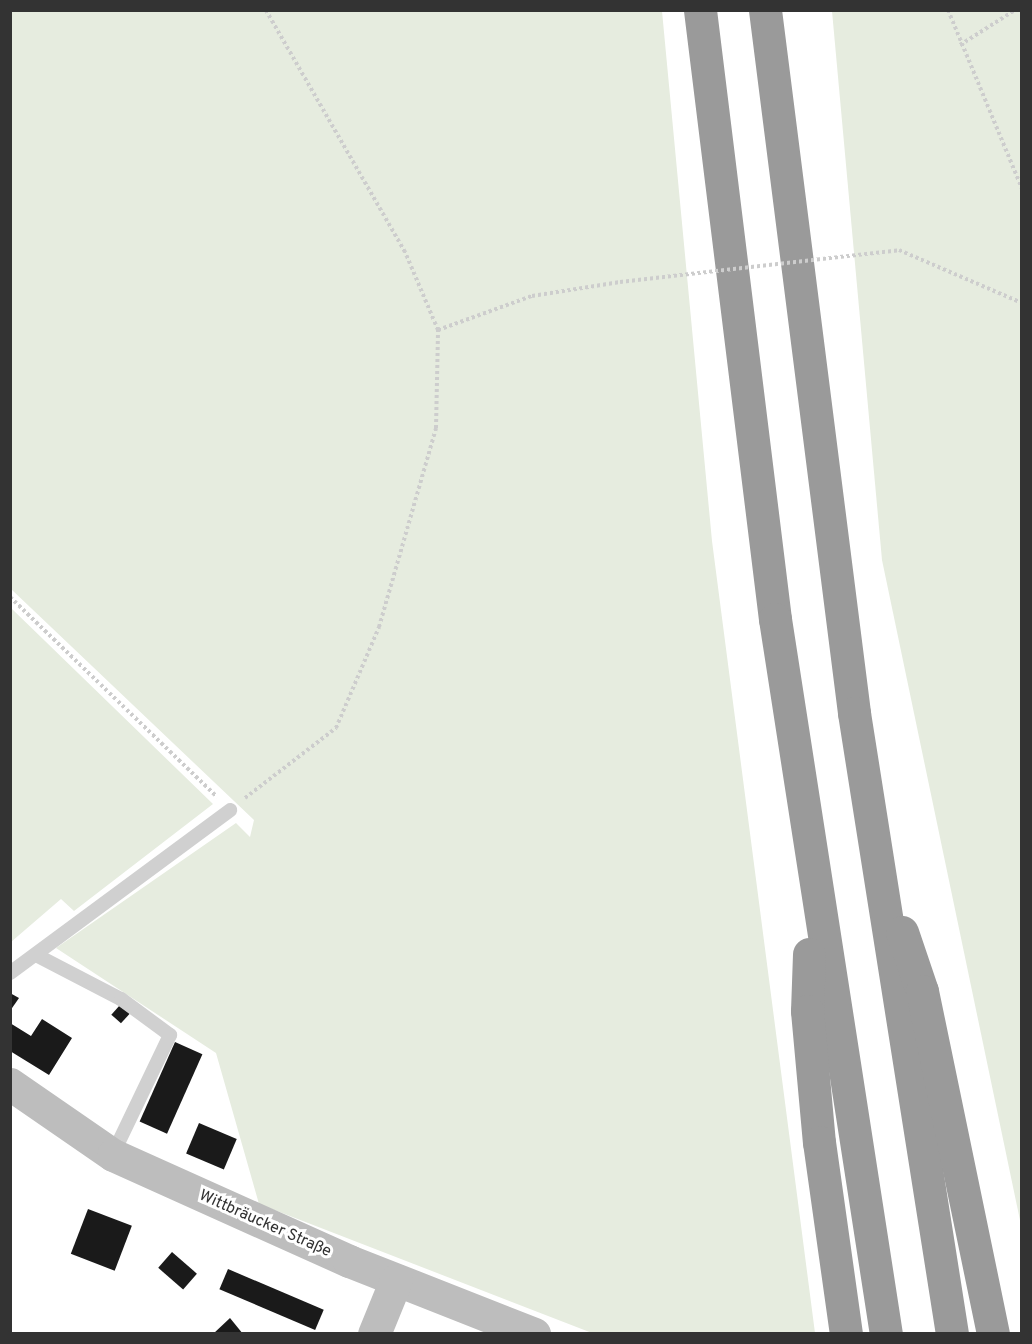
<!DOCTYPE html>
<html>
<head>
<meta charset="utf-8">
<style>
  body { margin:0 }
  #map { position:relative; width:1032px; height:1344px; overflow:hidden; background:#fff; font-family:Overpass,sans-serif }
  div>[style] { position:absolute }
  .green>* { inset:0; background:#e6ecdf }
  .building>* { inset:0; background:#1a1a1a; transform-origin:0 0 }
  .path>* { height:4px; margin-top:-2px; transform-origin:0; background:repeating-linear-gradient(90deg,#cdcdcd 0 3px,transparent 0 6px) }
  .lane>* { height:14px; margin:-7px; padding:0 7px; transform-origin:7px; border-radius:7px; background:#d0d0d0 }
  .secondary>* { height:33px; margin:-16.5px; padding:0 16.5px; transform-origin:16.5px; border-radius:16.5px; background:#bdbdbd }
  .highway>* { height:33px; margin:-16.5px; padding:0 16.5px; transform-origin:16.5px; border-radius:16.5px; background:#9a9a9a }
  .path-bridge>* { height:4px; margin-top:-2px; transform-origin:0; background:repeating-linear-gradient(90deg,#cdcdcd 0 3px,transparent 0 6px) }
  span { translate:-50% -50%; white-space:nowrap; text-align:center; line-height:1.15; -webkit-text-stroke:6px #fff; paint-order:stroke }
  .street-label { font-size:16px; color:#333 }
  .frame { position:absolute; inset:0; border:12px solid #333; pointer-events:none }
</style>
</head>
<body>
<div id="map">
  <div class="green">
    <i style="clip-path:polygon(10px 11px,662px 11px,712px 541px,815px 1333px,592px 1333px,259px 1204px,216px 1053px,56px 948px,236px 823px,250px 837px,254px 820px,11px 589px)"></i>
    <i style="clip-path:polygon(832px 11px,1021px 11px,1021px 1225px,882px 560px)"></i>
    <i style="clip-path:polygon(11px 608px,213px 804px,74px 911px,61px 899px,11px 942px)"></i>
  </div>
  <div class="building">
    <i style="clip-path:polygon(10px 993px,19px 998px,10px 1011px)"></i>
    <i style="left:120px;top:1005px;width:13px;height:13px;rotate:42deg"></i>
    <i style="clip-path:polygon(42px 1019px,72px 1038px,49px 1075px,10px 1051px,10px 1023px,31px 1036px)"></i>
    <i style="left:175px;top:1042px;width:30px;height:87px;rotate:24deg"></i>
    <i style="left:199px;top:1123px;width:41px;height:33px;rotate:23deg"></i>
    <i style="left:88px;top:1209px;width:47px;height:48px;rotate:21deg"></i>
    <i style="left:172px;top:1252px;width:33px;height:21px;rotate:41deg"></i>
    <i style="left:228px;top:1269px;width:104px;height:22px;rotate:23deg"></i>
    <i style="clip-path:polygon(230px 1318px,243px 1334px,213px 1334px)"></i>
  </div>
  <div class="path">
    <i style="left:948px;top:10px;width:194px;rotate:67.5deg"></i>
    <i style="left:960px;top:45px;width:65px;rotate:-32.5deg"></i>
    <i style="left:899px;top:250px;width:134px;rotate:23.3deg"></i>
    <i style="left:438px;top:330px;width:100px;rotate:-19.9deg"></i>
    <i style="left:532px;top:296px;width:89px;rotate:-9deg"></i>
    <i style="left:10px;top:597px;width:288px;rotate:44deg"></i>
    <i style="left:245px;top:798px;width:115px;rotate:-37.6deg"></i>
    <i style="left:336px;top:728px;width:110px;rotate:-66.9deg"></i>
    <i style="left:379px;top:627px;width:207px;rotate:-74deg"></i>
    <i style="left:436px;top:428px;width:98px;rotate:-88.8deg"></i>
    <i style="left:438px;top:330px;width:85px;rotate:-112.9deg"></i>
    <i style="left:405px;top:252px;width:279px;rotate:-119.9deg"></i>
  </div>
  <div class="lane">
    <i style="left:36px;top:955px;width:96px;rotate:27.4deg"></i>
    <i style="left:121px;top:999px;width:61px;rotate:36.3deg"></i>
    <i style="left:170px;top:1035px;width:132px;rotate:115.6deg"></i>
    <i style="left:10px;top:973px;width:274px;rotate:-36.5deg"></i>
  </div>
  <div class="secondary">
    <i style="left:10px;top:1084px;width:125px;rotate:34.6deg"></i>
    <i style="left:113px;top:1155px;width:259px;rotate:24.2deg"></i>
    <i style="left:349px;top:1261px;width:199px;rotate:21.5deg"></i>
    <i style="left:374px;top:1334px;width:58px;rotate:-67.8deg"></i>
  </div>
  <div class="highway">
    <i style="left:700px;top:10px;width:614px;rotate:82.98deg"></i>
    <i style="left:775px;top:619px;width:724px;rotate:81.18deg"></i>
    <i style="left:765px;top:10px;width:709px;rotate:82.78deg"></i>
    <i style="left:854px;top:713px;width:629px;rotate:81.03deg"></i>
    <i style="left:902px;top:932px;width:62px;rotate:71.3deg"></i>
    <i style="left:922px;top:991px;width:350px;rotate:78.3deg"></i>
    <i style="left:809px;top:954px;width:57px;rotate:92deg"></i>
    <i style="left:807px;top:1011px;width:132px;rotate:84.8deg"></i>
    <i style="left:819px;top:1142px;width:194px;rotate:82deg"></i>
  </div>
  <div class="path-bridge">
    <i style="left:620px;top:282px;width:281px;rotate:-6.5deg"></i>
  </div>
  <div class="street-label">
    <span style="left:265px;top:1224px;rotate:24deg">Wittbräucker Straße</span>
  </div>
  <div class="frame"></div>
</div>
</body>
</html>
